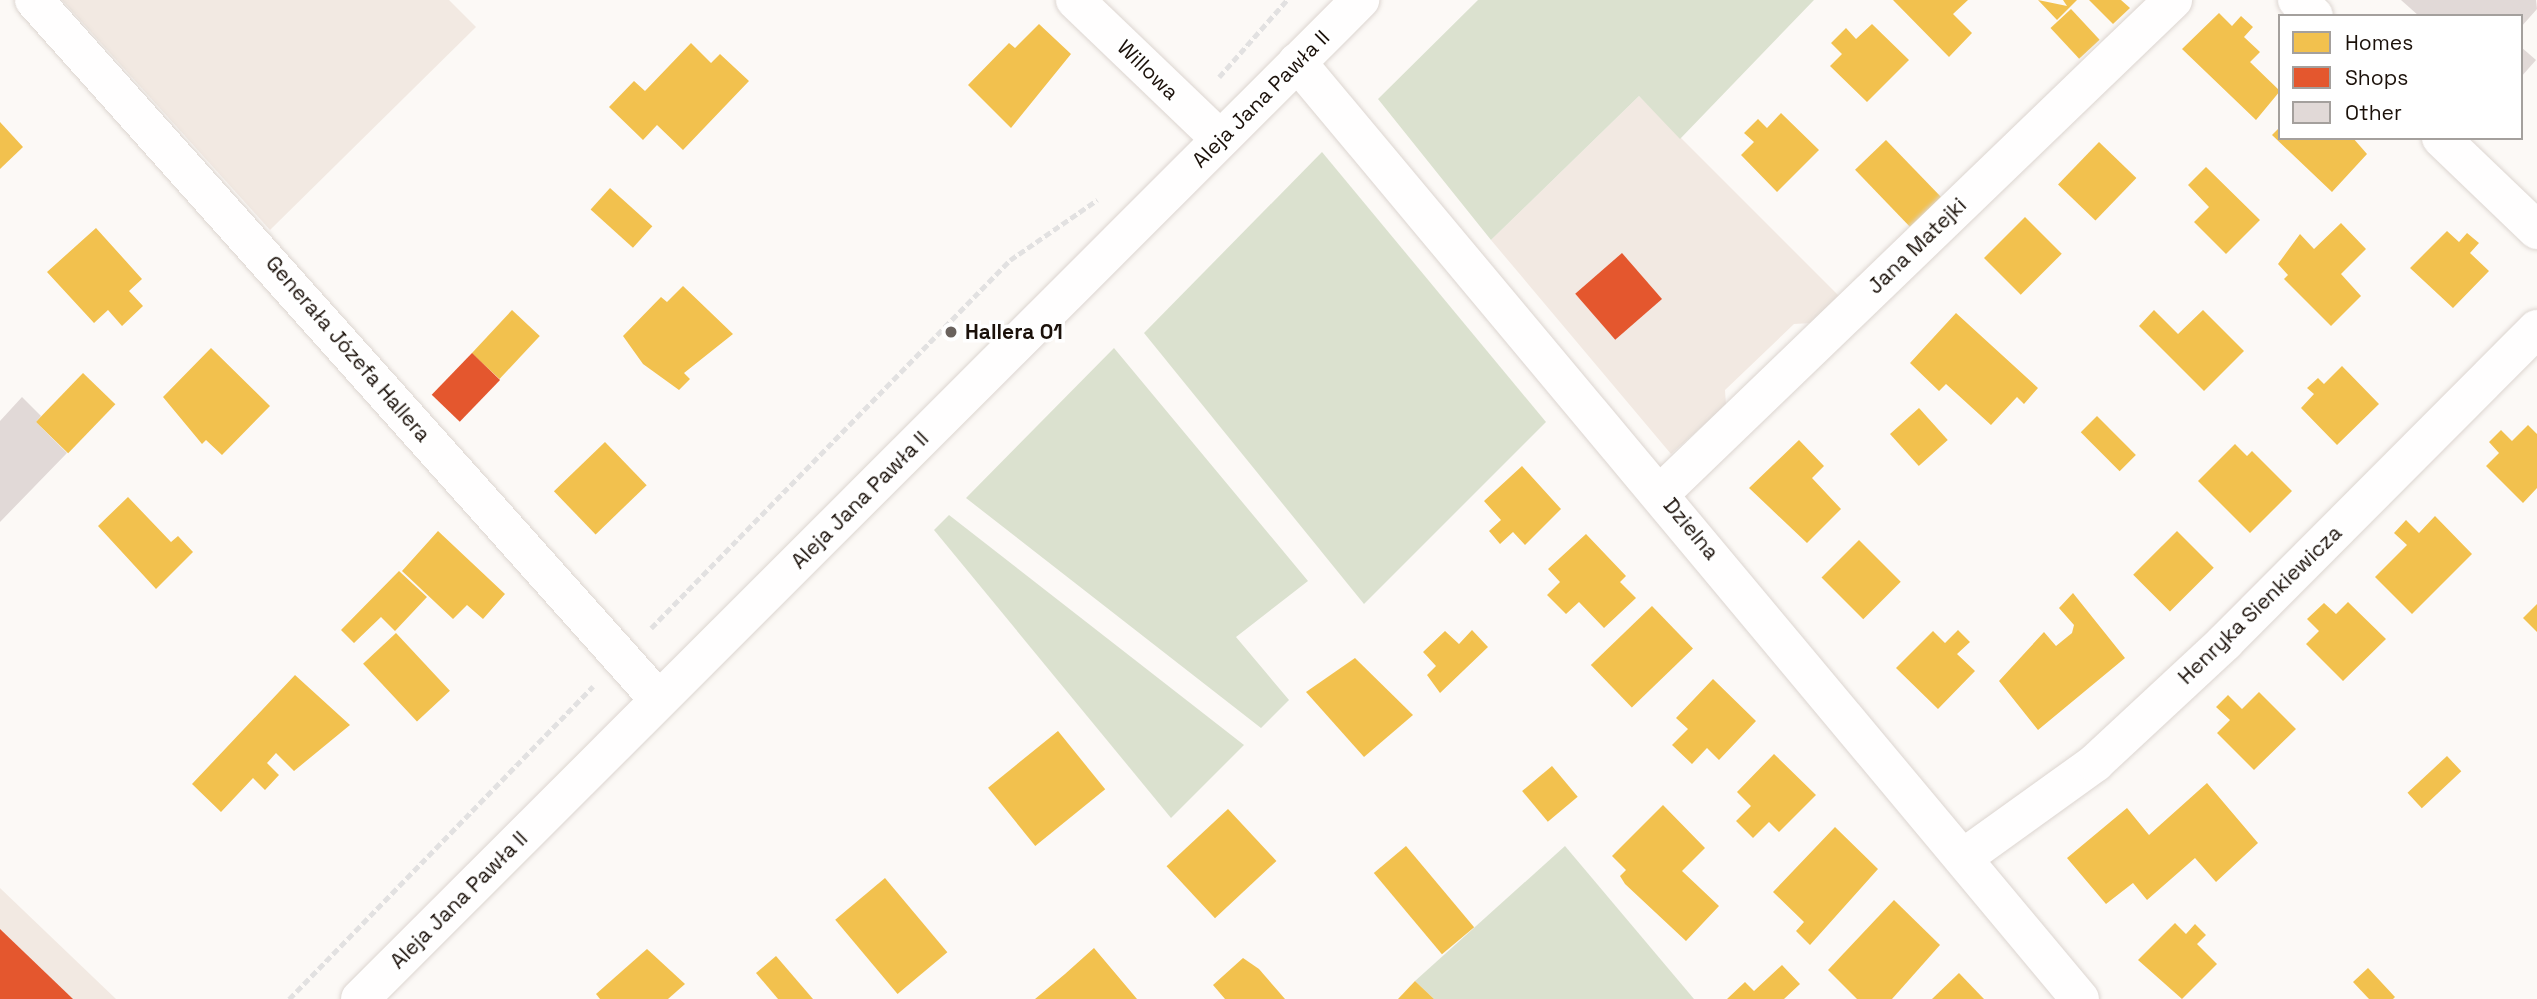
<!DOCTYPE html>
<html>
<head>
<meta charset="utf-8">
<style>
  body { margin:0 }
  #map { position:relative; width:2537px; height:999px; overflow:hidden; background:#fcf9f6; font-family:"Space Grotesk",sans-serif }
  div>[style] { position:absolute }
  .built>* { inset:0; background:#f2e9e2 }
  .green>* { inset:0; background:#dbe1cf }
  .homes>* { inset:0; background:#f2c14e; transform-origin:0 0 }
  .shops>* { inset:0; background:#e4572e; transform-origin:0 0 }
  .building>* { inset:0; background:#e1d9d7 }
  .path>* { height:4.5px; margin-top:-2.25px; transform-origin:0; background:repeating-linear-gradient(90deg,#e2e1e1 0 7px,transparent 0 10.5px) }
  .roads { filter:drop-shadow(0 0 2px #dcd5d0) drop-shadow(0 0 2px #dcd5d0) }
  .minor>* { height:38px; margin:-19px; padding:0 19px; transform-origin:19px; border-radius:19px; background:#fffefe }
  .tertiary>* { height:38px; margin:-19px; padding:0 19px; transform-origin:19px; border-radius:19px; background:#fffefe }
  .dots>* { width:19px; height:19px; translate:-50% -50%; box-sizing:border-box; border:4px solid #fff; border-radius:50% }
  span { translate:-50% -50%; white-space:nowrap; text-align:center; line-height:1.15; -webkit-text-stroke:7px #fff; paint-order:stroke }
  .street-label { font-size:21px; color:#1b110a }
  .poi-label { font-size:21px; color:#1b110a; font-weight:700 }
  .left { translate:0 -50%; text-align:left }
  .legend { position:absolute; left:2278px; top:14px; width:245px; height:126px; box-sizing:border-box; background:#fff; border:2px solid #a4a09d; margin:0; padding:9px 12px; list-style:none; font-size:21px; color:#1b110a }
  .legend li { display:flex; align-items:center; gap:14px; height:35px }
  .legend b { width:35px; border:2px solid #a4a09d }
</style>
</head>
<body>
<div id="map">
  <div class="built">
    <i style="clip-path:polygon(62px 0,449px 0,476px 27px,270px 230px)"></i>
    <i style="clip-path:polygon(1639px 96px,1840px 297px,1813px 323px,1794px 324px,1725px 390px,1726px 405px,1671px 454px,1491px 240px)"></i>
    <i style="clip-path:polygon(0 888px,116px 999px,0 999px)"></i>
  </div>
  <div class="green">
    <i style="clip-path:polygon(1478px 0,1814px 0,1680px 139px,1639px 96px,1491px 240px,1378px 99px)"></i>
    <i style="clip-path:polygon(1322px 152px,1546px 422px,1364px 604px,1144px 333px)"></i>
    <i style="clip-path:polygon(1114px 348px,1308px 581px,1236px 637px,1289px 700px,1261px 728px,966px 498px)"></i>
    <i style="clip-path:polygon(949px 515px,1244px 745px,1171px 818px,934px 530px)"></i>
    <i style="clip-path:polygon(1565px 846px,1694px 999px,1434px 999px,1415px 981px)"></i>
  </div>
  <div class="homes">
    <i style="clip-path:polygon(1893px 0,1968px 0,1953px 14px,1972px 33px,1949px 57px)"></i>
    <i style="clip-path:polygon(2038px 0,2067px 6px,2063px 0,2077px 0,2057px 20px)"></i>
    <i style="clip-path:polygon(2089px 0,2121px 0,2130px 8px,2113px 24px)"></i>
    <i style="left:2071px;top:9px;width:42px;height:28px;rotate:47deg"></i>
    <i style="clip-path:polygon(2219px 13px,2232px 26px,2241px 16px,2253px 27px,2244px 37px,2260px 52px,2250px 62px,2280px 91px,2256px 120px,2182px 49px)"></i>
    <i style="clip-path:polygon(1039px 24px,1071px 54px,1011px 128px,968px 85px,1009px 43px,1015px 48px)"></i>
    <i style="clip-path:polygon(1872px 24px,1909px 60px,1867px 102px,1830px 66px,1842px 54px,1831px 43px,1846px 28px,1856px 39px)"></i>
    <i style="clip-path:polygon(691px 43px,711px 63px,720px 54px,749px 81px,683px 150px,657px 125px,643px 140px,609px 107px,634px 81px,645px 91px)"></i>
    <i style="clip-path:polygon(1781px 113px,1819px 150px,1777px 192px,1741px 155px,1754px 142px,1744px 133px,1758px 119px,1767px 128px)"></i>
    <i style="clip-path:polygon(0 122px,23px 147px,0 169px)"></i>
    <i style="clip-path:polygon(2280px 127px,2280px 138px,2353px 138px,2367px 154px,2332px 192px,2272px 135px)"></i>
    <i style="left:1886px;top:140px;width:81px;height:43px;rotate:46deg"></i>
    <i style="left:2099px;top:142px;width:52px;height:59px;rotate:44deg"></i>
    <i style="clip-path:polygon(2206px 167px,2260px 220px,2226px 254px,2194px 222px,2209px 207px,2188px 185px)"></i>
    <i style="left:610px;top:188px;width:57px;height:29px;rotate:42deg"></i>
    <i style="left:2025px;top:217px;width:52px;height:58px;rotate:45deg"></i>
    <i style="clip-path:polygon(2341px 223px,2366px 249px,2341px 274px,2361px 296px,2331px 326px,2284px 279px,2288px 275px,2278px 264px,2300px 234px,2314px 249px)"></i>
    <i style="clip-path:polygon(96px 228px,142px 279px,129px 291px,143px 306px,122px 326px,108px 310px,94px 323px,47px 272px)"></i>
    <i style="clip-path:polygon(2447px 231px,2459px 242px,2467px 233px,2479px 243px,2470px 253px,2489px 271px,2453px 308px,2410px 268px)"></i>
    <i style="clip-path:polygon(683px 286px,733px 334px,684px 373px,690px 379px,679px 390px,643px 364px,623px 336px,661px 297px,667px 302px)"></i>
    <i style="left:512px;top:310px;width:38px;height:59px;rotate:43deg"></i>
    <i style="clip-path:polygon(2154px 310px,2178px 334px,2203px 310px,2244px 351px,2204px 391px,2139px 326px)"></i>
    <i style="clip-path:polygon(1956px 313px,2038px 388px,2024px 404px,2017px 397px,1991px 425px,1946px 384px,1939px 391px,1910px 363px)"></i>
    <i style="clip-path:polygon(211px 348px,270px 406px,222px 455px,206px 440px,202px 444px,163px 397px)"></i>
    <i style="clip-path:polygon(2342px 366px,2379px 404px,2337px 445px,2301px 408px,2314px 394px,2307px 388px,2318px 378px,2324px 384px)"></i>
    <i style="left:83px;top:373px;width:45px;height:68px;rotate:44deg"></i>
    <i style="left:1919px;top:408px;width:43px;height:39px;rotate:48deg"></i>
    <i style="left:2097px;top:416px;width:55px;height:23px;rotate:45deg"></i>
    <i style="clip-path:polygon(2528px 425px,2537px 434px,2537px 488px,2523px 503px,2486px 466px,2499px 453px,2489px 442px,2501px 430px,2512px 441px)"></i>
    <i style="clip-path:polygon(1799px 440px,1824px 466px,1812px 478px,1841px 509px,1807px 543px,1749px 488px)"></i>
    <i style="left:605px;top:442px;width:60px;height:71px;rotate:46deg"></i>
    <i style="clip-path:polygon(2235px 444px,2247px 456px,2252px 451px,2292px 491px,2250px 533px,2198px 481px)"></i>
    <i style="clip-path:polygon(1522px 466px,1561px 509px,1525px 545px,1513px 532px,1500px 544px,1489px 531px,1501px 520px,1484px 501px)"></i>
    <i style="clip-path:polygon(128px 497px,171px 542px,178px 536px,193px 552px,156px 589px,98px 526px)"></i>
    <i style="clip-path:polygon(2435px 516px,2472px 554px,2412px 614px,2375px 577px,2407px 545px,2394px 533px,2406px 520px,2419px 533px)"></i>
    <i style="clip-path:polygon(438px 531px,505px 594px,483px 619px,467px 605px,453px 619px,402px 571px)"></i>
    <i style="left:2177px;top:531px;width:52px;height:62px;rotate:45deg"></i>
    <i style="clip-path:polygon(1586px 534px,1626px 576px,1620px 582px,1636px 598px,1604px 628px,1579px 602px,1566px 614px,1547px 595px,1560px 582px,1548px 569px)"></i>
    <i style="left:1859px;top:540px;width:59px;height:53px;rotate:45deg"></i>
    <i style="clip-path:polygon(399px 571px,427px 597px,395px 631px,381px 617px,354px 643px,341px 630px)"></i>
    <i style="clip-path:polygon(2073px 593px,2125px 658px,2038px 730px,1999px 681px,2044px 632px,2056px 646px,2072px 633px,2074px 625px,2059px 608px)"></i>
    <i style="clip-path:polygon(2348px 602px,2386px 639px,2343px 681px,2306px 644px,2319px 631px,2307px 619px,2324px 603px,2336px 614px)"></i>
    <i style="clip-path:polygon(2537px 604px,2537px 632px,2523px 618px)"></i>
    <i style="left:1652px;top:606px;width:59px;height:85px;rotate:46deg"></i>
    <i style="clip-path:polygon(1472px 630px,1488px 647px,1440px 693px,1427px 675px,1436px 666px,1423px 652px,1445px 631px,1459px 644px)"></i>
    <i style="clip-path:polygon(1958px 630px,1970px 642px,1957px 654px,1975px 671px,1938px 709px,1896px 668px,1933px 631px,1945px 643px)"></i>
    <i style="left:396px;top:633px;width:79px;height:45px;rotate:47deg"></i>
    <i style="clip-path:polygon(1355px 658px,1413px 715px,1364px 757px,1306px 692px)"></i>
    <i style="clip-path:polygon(295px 675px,350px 725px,294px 771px,276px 753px,267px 763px,279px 775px,265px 790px,253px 778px,221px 812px,192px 784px)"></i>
    <i style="clip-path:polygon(1713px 679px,1756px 721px,1719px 760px,1707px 748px,1692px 764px,1672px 745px,1688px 729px,1676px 718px)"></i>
    <i style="clip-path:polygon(2259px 692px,2296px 729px,2254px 770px,2217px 733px,2230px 720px,2216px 707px,2228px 695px,2242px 709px)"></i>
    <i style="left:1058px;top:731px;width:75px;height:90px;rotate:51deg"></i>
    <i style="clip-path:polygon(1774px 754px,1816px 795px,1779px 832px,1769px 822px,1753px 838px,1736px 821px,1751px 806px,1737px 792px)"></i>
    <i style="left:2447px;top:756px;width:21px;height:54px;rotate:47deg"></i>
    <i style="left:1552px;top:766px;width:40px;height:39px;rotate:50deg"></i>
    <i style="clip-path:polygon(2207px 783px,2258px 843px,2216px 882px,2195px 858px,2147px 900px,2133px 883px,2106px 904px,2067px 858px,2127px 808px,2149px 835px)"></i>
    <i style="clip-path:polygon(1663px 805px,1705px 848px,1682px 871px,1719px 906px,1686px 941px,1625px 884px,1620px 876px,1626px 870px,1612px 856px)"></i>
    <i style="left:1228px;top:809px;width:71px;height:84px;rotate:47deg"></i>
    <i style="clip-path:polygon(1835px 827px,1878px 869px,1810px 945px,1796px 931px,1804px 922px,1773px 892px)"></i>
    <i style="left:1406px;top:846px;width:106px;height:42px;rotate:50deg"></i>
    <i style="left:885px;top:878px;width:97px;height:65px;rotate:50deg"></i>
    <i style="clip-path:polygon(1894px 900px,1940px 945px,1892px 999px,1857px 999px,1828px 970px)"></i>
    <i style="clip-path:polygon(2175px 923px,2186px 934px,2195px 924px,2206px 935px,2197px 944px,2217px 964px,2182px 999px,2138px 960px)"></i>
    <i style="clip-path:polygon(1094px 948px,1137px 999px,1035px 999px,1065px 974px)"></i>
    <i style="clip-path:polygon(647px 949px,685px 984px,668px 999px,600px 999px,596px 994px)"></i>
    <i style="clip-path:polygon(776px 956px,813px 999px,778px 999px,756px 973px)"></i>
    <i style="clip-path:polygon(1243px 958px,1259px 969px,1285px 999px,1225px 999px,1213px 985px)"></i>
    <i style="clip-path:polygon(1782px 965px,1800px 984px,1784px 999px,1727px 999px,1745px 982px,1754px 991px)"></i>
    <i style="clip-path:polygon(2368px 968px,2395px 997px,2393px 999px,2369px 999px,2353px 982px)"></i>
    <i style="clip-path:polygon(1959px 973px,1984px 999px,1932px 999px)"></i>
    <i style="clip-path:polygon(1415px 981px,1434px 999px,1398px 999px)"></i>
  </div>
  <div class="shops">
    <i style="left:1622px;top:253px;width:61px;height:62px;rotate:49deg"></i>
    <i style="left:472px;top:353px;width:39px;height:58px;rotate:44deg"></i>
    <i style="clip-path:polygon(0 929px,73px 999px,0 999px)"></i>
  </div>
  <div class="building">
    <i style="clip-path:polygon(2401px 0,2536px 0,2537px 9px,2521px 27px,2521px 16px,2419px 16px)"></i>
    <i style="clip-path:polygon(2521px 47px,2536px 60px,2521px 77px)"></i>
    <i style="clip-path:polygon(22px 397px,41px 416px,36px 422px,67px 453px,0 522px,0 421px)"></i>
  </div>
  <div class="path">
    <i style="left:1219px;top:77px;width:103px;rotate:-48.6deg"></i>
    <i style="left:651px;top:628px;width:514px;rotate:-45.71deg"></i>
    <i style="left:1010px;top:260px;width:106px;rotate:-34.6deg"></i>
    <i style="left:289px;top:999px;width:436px;rotate:-45.8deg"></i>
  </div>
  <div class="roads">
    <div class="minor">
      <i style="left:34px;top:0;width:938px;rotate:48.24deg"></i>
      <i style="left:1075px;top:0;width:201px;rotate:43.8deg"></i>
      <i style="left:2297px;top:0;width:23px;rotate:43deg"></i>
      <i style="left:1297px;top:62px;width:1221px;rotate:50.12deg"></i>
      <i style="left:2441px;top:138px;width:133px;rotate:43.8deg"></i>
      <i style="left:1661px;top:493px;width:711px;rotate:-43.92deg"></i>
      <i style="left:1963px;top:858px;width:163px;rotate:-35.7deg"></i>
      <i style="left:2095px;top:763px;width:178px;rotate:-42.9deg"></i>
      <i style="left:2225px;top:642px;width:442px;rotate:-45.1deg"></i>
    </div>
    <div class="tertiary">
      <i style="left:360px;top:999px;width:1414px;rotate:-44.97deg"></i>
    </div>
  </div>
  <div class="dots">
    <i style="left:951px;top:332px;background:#6a625d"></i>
  </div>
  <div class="street-label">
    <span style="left:1148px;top:70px;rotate:44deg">Willowa</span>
    <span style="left:1261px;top:99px;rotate:-45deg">Aleja Jana Pawła II</span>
    <span style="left:1917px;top:246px;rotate:-44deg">Jana Matejki</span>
    <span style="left:348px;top:349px;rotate:49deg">Generała Józefa Hallera</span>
    <span style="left:860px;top:500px;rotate:-45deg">Aleja Jana Pawła II</span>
    <span style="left:1691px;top:529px;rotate:50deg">Dzielna</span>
    <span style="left:2260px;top:605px;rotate:-44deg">Henryka Sienkiewicza</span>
    <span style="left:459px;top:900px;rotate:-45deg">Aleja Jana Pawła II</span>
  </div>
  <div class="poi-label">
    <span class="left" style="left:965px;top:332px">Hallera 01</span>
  </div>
  <ul class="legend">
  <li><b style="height:19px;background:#f2c14e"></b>Homes</li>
  <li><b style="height:19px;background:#e4572e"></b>Shops</li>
  <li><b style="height:19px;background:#e1d9d7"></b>Other</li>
  </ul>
</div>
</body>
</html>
